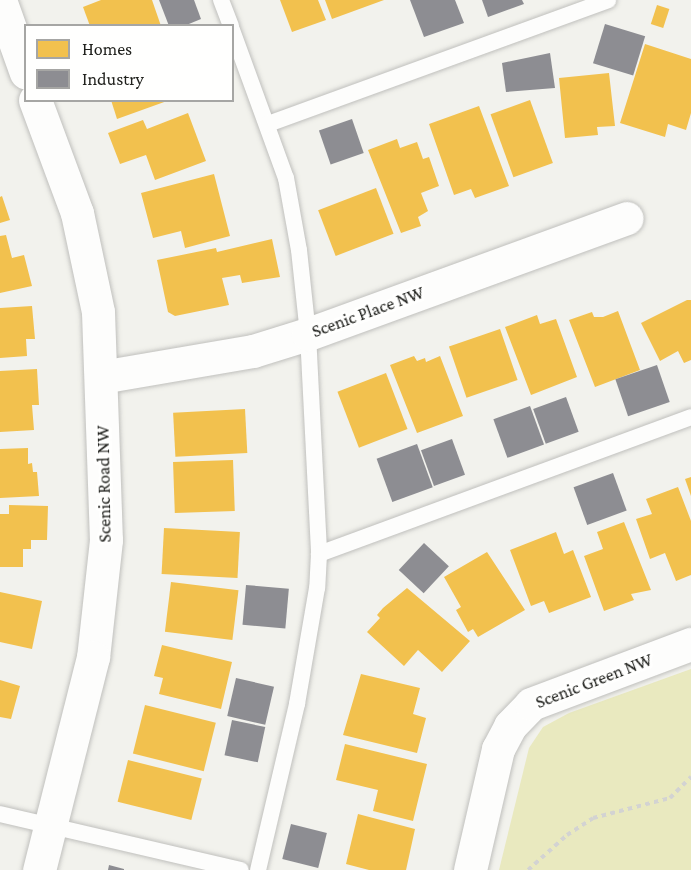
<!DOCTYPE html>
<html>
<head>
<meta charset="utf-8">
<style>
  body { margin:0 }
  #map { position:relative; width:691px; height:870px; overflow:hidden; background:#f2f2ed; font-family:"Crimson Pro",serif }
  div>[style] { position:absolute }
  .green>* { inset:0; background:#e9e9bf }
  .homes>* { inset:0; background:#f2c14e; transform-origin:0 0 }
  .industry>* { inset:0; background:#8d8d92; transform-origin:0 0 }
  .path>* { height:4px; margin-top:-2px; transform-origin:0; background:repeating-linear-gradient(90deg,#d3d3d2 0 4.5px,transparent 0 9px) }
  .roads { filter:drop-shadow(0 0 2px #c0c0bd) drop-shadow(0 0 2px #c0c0bd) }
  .service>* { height:16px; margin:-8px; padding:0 8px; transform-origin:8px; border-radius:8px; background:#fdfdfc }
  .minor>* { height:33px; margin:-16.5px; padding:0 16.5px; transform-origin:16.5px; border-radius:16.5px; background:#fdfdfc }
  span { translate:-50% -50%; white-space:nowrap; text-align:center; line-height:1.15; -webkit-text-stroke:6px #fffffe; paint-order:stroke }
  .street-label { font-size:18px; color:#20211d }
  .legend { position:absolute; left:24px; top:24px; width:210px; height:78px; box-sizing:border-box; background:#fffffe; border:2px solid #a6a6a4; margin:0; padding:8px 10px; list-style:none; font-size:18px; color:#20211d }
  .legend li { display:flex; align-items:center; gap:12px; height:30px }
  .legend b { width:30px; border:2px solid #a6a6a4 }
</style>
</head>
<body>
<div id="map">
  <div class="green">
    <i style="clip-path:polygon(691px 669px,691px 870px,499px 870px,529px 748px,543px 727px,569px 713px)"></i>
  </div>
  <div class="homes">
    <i style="clip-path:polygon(101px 0,152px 0,161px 26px,90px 26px,83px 7px)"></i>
    <i style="clip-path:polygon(280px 0,318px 0,326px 20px,292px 32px)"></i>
    <i style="clip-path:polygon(325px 0,384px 0,332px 19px)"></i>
    <i style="left:657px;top:5px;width:13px;height:20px;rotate:18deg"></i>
    <i style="clip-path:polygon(645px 44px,691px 59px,691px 113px,686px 130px,668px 124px,665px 137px,620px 123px)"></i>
    <i style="clip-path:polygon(609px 73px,615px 126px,597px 127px,598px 135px,565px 138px,559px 78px)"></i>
    <i style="clip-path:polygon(111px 100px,167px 100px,167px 101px,117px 119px)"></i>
    <i style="left:530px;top:100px;width:67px;height:42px;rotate:70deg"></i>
    <i style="clip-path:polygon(479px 106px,509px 186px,475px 198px,471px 189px,454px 195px,429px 124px)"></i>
    <i style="clip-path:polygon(188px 113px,206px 161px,155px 180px,146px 155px,120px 164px,108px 133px,143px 120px,147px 129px)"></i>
    <i style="clip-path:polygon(397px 139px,400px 148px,417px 142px,423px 159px,429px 157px,439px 186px,421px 193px,428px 211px,418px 217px,421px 226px,401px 233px,368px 150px)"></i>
    <i style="clip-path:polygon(214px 174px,230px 236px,185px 248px,181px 231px,153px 238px,141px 193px)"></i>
    <i style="left:376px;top:188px;width:49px;height:62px;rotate:69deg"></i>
    <i style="clip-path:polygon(2px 196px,10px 220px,0 223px,0 197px)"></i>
    <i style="clip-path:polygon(6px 235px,12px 258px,24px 255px,32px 286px,0 293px,0 236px)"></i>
    <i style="clip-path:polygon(272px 239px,280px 277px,242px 283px,240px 275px,222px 278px,229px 305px,175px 316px,168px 312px,157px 260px,216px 248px,217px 252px)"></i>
    <i style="clip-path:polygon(687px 300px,691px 300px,691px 360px,684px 363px,678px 351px,660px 361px,641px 323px)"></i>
    <i style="clip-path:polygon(32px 306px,35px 339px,26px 339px,27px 356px,0 358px,0 308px)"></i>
    <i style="clip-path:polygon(618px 311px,640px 370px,595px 387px,569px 320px,592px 312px,594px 317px,603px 317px)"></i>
    <i style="clip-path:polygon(537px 315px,540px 324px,556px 319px,577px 377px,531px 395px,505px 327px)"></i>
    <i style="left:500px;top:329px;width:54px;height:54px;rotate:71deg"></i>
    <i style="clip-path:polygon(414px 356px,417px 361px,425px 358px,426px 362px,440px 356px,463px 416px,417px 433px,390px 365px)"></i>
    <i style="clip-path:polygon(37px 369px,39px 405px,32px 405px,34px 430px,0 432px,0 371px)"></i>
    <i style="left:386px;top:373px;width:60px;height:52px;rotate:69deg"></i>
    <i style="left:245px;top:409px;width:44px;height:72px;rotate:87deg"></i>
    <i style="clip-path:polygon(28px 448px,28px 464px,32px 463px,33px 472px,37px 472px,39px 496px,0 498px,0 449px)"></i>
    <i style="left:233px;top:460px;width:51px;height:60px;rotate:88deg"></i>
    <i style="clip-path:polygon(691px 477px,691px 496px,685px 479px)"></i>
    <i style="clip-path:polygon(678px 487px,691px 521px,691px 575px,676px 581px,665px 553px,650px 559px,636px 519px,652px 514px,646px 499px)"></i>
    <i style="clip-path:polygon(9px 505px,48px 506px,47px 540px,31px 540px,31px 549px,23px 549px,23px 567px,0 567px,0 514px,9px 514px)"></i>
    <i style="clip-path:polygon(624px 522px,651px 590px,631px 594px,634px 600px,604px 611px,584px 556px,603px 549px,597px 532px)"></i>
    <i style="left:164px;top:528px;width:76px;height:46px;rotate:3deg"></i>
    <i style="clip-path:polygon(556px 532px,564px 554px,573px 550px,591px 597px,549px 613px,544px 601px,531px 606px,510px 550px)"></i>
    <i style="clip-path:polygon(487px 552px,525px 610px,478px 637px,473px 629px,468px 632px,456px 610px,461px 607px,444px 577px)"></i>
    <i style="left:171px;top:582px;width:68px;height:50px;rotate:7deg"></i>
    <i style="clip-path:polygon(407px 588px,470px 641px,442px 672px,418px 650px,404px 666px,367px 632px,380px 618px,377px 615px,383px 608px)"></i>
    <i style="clip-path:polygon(0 592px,42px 601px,32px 649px,0 642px)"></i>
    <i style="clip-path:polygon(162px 645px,232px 662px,221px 709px,159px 694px,163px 678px,154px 676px)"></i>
    <i style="clip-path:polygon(361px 674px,420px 688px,413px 714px,426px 718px,417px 753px,343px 735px)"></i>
    <i style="clip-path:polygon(0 680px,20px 686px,11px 719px,0 717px)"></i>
    <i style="left:145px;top:705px;width:73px;height:50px;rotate:14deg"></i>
    <i style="clip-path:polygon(345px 744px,427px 764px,413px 821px,373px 811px,378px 790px,336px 780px)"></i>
    <i style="left:128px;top:760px;width:76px;height:43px;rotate:14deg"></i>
    <i style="clip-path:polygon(358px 814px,415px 829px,406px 870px,369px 870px,346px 864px)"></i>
  </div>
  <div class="industry">
    <i style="clip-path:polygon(159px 0,194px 0,201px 19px,184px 26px,169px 26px)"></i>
    <i style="clip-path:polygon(410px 0,455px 0,464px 23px,424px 37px)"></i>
    <i style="clip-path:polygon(482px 0,522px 0,524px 4px,488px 17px)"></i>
    <i style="left:605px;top:24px;width:42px;height:41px;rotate:17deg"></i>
    <i style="clip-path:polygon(550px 53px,555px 88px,506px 92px,502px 63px)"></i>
    <i style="left:352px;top:119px;width:36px;height:35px;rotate:71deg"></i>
    <i style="left:657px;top:365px;width:39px;height:44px;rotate:71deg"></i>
    <i style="left:566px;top:397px;width:37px;height:35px;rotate:70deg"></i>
    <i style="left:530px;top:406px;width:41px;height:39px;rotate:70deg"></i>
    <i style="left:452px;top:439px;width:38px;height:33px;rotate:70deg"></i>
    <i style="left:417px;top:444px;width:46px;height:43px;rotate:70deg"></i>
    <i style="left:613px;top:473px;width:40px;height:42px;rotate:70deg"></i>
    <i style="left:424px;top:543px;width:34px;height:37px;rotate:43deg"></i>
    <i style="left:246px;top:585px;width:43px;height:40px;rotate:5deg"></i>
    <i style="left:236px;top:678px;width:39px;height:39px;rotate:13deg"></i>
    <i style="left:232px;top:720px;width:34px;height:36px;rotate:12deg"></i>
    <i style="left:291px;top:824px;width:37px;height:36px;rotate:14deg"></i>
    <i style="clip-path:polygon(109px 865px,124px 869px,124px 870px,108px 870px)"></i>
  </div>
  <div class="path">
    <i style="left:528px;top:870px;width:52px;rotate:-41.9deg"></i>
    <i style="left:567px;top:835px;width:31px;rotate:-33deg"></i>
    <i style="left:593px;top:818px;width:80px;rotate:-14.6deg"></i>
    <i style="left:670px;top:798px;width:30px;rotate:-45deg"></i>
  </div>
  <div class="roads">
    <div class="service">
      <i style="left:221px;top:0;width:28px;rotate:69deg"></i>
      <i style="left:232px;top:30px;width:158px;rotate:70deg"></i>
      <i style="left:286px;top:178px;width:73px;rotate:79.8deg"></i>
      <i style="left:299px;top:250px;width:84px;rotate:83.9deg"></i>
      <i style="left:308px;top:334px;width:220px;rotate:87.1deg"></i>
      <i style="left:319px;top:554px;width:34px;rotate:93deg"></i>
      <i style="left:317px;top:588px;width:118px;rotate:99.8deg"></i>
      <i style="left:297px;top:704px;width:171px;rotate:103.2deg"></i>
      <i style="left:268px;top:124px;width:362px;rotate:-20deg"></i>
      <i style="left:319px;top:554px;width:396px;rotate:-20.2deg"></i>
      <i style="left:0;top:814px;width:247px;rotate:13.1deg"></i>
    </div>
    <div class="minor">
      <i style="left:0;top:0;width:77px;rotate:70.4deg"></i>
      <i style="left:35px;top:100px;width:121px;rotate:69.6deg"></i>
      <i style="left:77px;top:213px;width:101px;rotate:78deg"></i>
      <i style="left:98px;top:312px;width:228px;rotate:88deg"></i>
      <i style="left:106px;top:540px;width:118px;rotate:96.3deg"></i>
      <i style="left:93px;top:657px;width:220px;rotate:104.2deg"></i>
      <i style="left:101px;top:377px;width:154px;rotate:-9.7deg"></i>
      <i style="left:253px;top:351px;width:58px;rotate:-17.2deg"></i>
      <i style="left:308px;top:334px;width:339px;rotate:-20deg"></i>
      <i style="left:470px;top:870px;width:124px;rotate:-77deg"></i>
      <i style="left:498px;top:749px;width:26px;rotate:-62deg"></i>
      <i style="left:510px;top:726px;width:30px;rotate:-46deg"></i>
      <i style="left:531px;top:704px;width:171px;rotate:-20.6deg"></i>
    </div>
  </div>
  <div class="street-label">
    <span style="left:368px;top:312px;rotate:-20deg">Scenic Place NW</span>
    <span style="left:104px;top:484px;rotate:-91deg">Scenic Road NW</span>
    <span style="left:594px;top:681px;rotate:-21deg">Scenic Green NW</span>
  </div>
  <ul class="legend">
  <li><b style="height:16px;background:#f2c14e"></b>Homes</li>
  <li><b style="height:16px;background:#8d8d92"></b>Industry</li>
  </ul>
</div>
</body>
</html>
